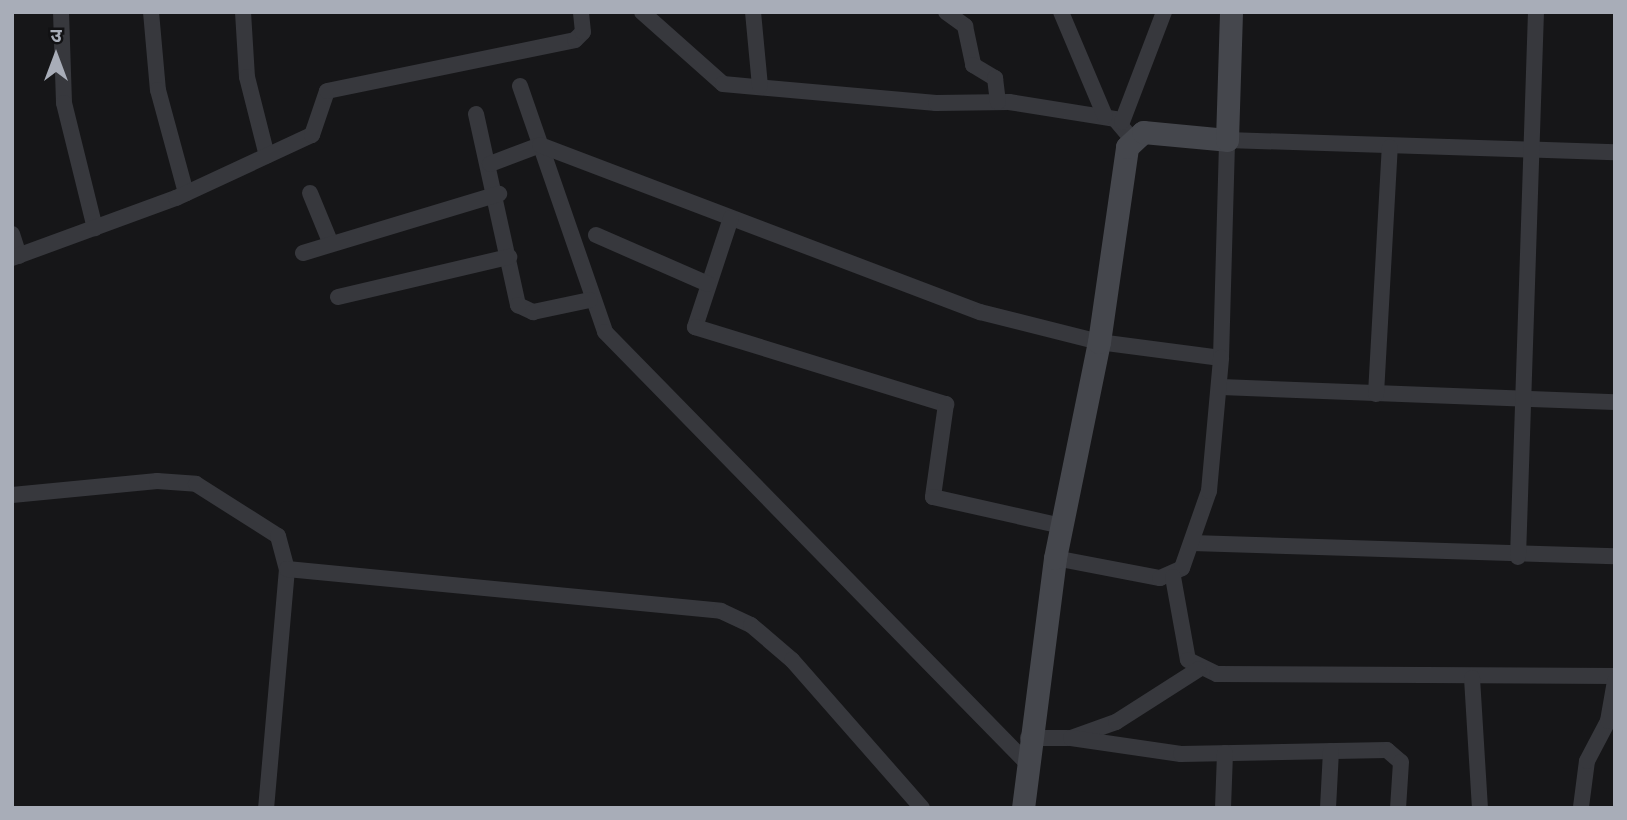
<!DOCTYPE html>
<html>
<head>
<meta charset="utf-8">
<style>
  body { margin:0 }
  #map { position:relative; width:1627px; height:820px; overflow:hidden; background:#161618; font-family:"Exo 2","Noto Sans Devanagari",sans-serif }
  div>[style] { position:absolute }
  .street>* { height:16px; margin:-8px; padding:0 8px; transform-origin:8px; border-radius:8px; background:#37383d }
  .secondary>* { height:23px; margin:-11.5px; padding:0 11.5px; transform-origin:11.5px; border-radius:11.5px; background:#45474d }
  span { translate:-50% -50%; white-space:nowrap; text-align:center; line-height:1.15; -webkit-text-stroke:6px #111113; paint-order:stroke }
  .frame { position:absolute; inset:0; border:14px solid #a8adb8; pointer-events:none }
  .north { position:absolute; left:21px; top:21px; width:70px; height:70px; -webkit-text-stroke:5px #111113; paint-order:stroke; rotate:0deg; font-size:19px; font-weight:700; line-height:28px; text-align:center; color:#a8adb8 }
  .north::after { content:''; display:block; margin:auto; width:24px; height:32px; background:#a8adb8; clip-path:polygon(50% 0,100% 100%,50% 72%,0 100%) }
</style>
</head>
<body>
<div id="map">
  <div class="street">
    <i style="left:61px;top:12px;width:91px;rotate:88.1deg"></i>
    <i style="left:64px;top:103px;width:129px;rotate:76.1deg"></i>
    <i style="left:151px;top:12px;width:78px;rotate:84.9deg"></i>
    <i style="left:158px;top:90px;width:107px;rotate:74.8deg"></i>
    <i style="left:243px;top:12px;width:65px;rotate:86.5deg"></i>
    <i style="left:247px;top:77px;width:81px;rotate:75.8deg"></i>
    <i style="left:642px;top:12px;width:108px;rotate:41.6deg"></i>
    <i style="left:723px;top:84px;width:214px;rotate:5.1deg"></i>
    <i style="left:936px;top:103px;width:73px;rotate:-0.8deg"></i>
    <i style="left:1009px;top:102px;width:107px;rotate:9.1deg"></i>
    <i style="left:1115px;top:119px;width:25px;rotate:50deg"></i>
    <i style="left:753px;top:12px;width:74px;rotate:84.6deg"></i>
    <i style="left:946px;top:12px;width:24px;rotate:36deg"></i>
    <i style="left:965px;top:26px;width:40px;rotate:78deg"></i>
    <i style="left:973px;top:65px;width:26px;rotate:31deg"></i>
    <i style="left:995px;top:78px;width:24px;rotate:83deg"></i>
    <i style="left:1061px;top:12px;width:113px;rotate:67.1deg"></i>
    <i style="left:520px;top:86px;width:260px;rotate:70.9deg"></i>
    <i style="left:605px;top:332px;width:602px;rotate:45.61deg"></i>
    <i style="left:476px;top:114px;width:196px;rotate:77.6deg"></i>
    <i style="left:518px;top:305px;width:17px;rotate:25deg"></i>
    <i style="left:533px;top:312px;width:58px;rotate:-11.9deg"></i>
    <i style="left:1122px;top:122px;width:118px;rotate:-69.1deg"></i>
    <i style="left:490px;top:164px;width:53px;rotate:-20.8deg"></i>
    <i style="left:540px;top:145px;width:471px;rotate:20.8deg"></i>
    <i style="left:980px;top:312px;width:123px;rotate:14.1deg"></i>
    <i style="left:1099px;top:342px;width:123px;rotate:7.5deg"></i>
    <i style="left:1221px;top:358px;width:218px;rotate:-88.4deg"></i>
    <i style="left:1227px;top:140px;width:388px;rotate:1.8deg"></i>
    <i style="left:310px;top:193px;width:55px;rotate:67.6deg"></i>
    <i style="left:731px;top:218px;width:115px;rotate:108.3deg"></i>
    <i style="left:695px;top:327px;width:263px;rotate:17.1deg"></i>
    <i style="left:946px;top:404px;width:94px;rotate:98deg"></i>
    <i style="left:933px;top:497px;width:132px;rotate:12.7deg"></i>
    <i style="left:12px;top:234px;width:23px;rotate:72deg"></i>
    <i style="left:596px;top:235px;width:122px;rotate:23.6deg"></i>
    <i style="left:303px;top:253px;width:205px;rotate:-16.8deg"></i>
    <i style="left:12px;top:258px;width:175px;rotate:-20.1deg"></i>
    <i style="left:176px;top:198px;width:150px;rotate:-24.9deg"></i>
    <i style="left:312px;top:135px;width:46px;rotate:-71.2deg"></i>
    <i style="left:327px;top:91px;width:253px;rotate:-11.6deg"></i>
    <i style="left:575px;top:40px;width:11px;rotate:-45deg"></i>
    <i style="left:583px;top:32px;width:20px;rotate:-96deg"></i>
    <i style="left:338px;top:297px;width:176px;rotate:-13.2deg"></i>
    <i style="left:1221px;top:387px;width:394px;rotate:2.2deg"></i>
    <i style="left:1376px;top:394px;width:247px;rotate:-86.8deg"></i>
    <i style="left:12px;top:495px;width:146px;rotate:-5.5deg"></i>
    <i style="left:157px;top:481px;width:39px;rotate:4deg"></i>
    <i style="left:196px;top:484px;width:97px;rotate:32.4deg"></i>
    <i style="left:278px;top:536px;width:34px;rotate:75deg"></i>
    <i style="left:287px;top:569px;width:240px;rotate:95deg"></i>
    <i style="left:1192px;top:543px;width:423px;rotate:1.8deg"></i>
    <i style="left:1518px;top:557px;width:545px;rotate:-88.11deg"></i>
    <i style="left:1055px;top:558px;width:107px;rotate:10.8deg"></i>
    <i style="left:1160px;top:578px;width:24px;rotate:-24deg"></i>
    <i style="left:1182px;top:568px;width:82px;rotate:-70.7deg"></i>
    <i style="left:1209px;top:491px;width:134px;rotate:-84.8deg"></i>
    <i style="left:287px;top:569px;width:436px;rotate:5.5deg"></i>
    <i style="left:721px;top:611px;width:33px;rotate:25deg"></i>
    <i style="left:751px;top:625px;width:54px;rotate:40.5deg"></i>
    <i style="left:792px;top:660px;width:197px;rotate:48.7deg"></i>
    <i style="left:1173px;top:577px;width:84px;rotate:79.8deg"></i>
    <i style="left:1188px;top:660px;width:32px;rotate:26deg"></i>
    <i style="left:1217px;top:674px;width:398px;rotate:0.3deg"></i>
    <i style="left:1472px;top:678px;width:130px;rotate:86.5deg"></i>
    <i style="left:1028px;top:738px;width:43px"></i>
    <i style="left:1071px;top:738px;width:48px;rotate:-19.6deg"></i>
    <i style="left:1116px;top:722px;width:98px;rotate:-32.6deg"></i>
    <i style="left:1071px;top:738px;width:111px;rotate:8.3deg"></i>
    <i style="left:1181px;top:754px;width:206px;rotate:-1.1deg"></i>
    <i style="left:1387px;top:750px;width:18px;rotate:41deg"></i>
    <i style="left:1401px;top:762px;width:46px;rotate:93.7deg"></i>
    <i style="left:1581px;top:807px;width:46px;rotate:-82.6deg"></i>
    <i style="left:1587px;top:761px;width:45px;rotate:-62.3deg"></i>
    <i style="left:1608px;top:721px;width:41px;rotate:-80.1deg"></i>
    <i style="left:1223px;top:808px;width:55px;rotate:-87.9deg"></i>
    <i style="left:1328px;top:808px;width:57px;rotate:-87deg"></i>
  </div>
  <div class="secondary">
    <i style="left:1023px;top:808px;width:252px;rotate:-82.7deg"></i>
    <i style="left:1055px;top:558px;width:220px;rotate:-78.5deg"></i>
    <i style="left:1099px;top:342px;width:197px;rotate:-81.8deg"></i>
    <i style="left:1127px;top:147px;width:22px;rotate:-43deg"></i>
    <i style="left:1143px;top:132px;width:84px;rotate:5.4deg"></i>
    <i style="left:1227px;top:140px;width:128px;rotate:-88.2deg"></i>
  </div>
  <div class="frame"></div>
  <div class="north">उ</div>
</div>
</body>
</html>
